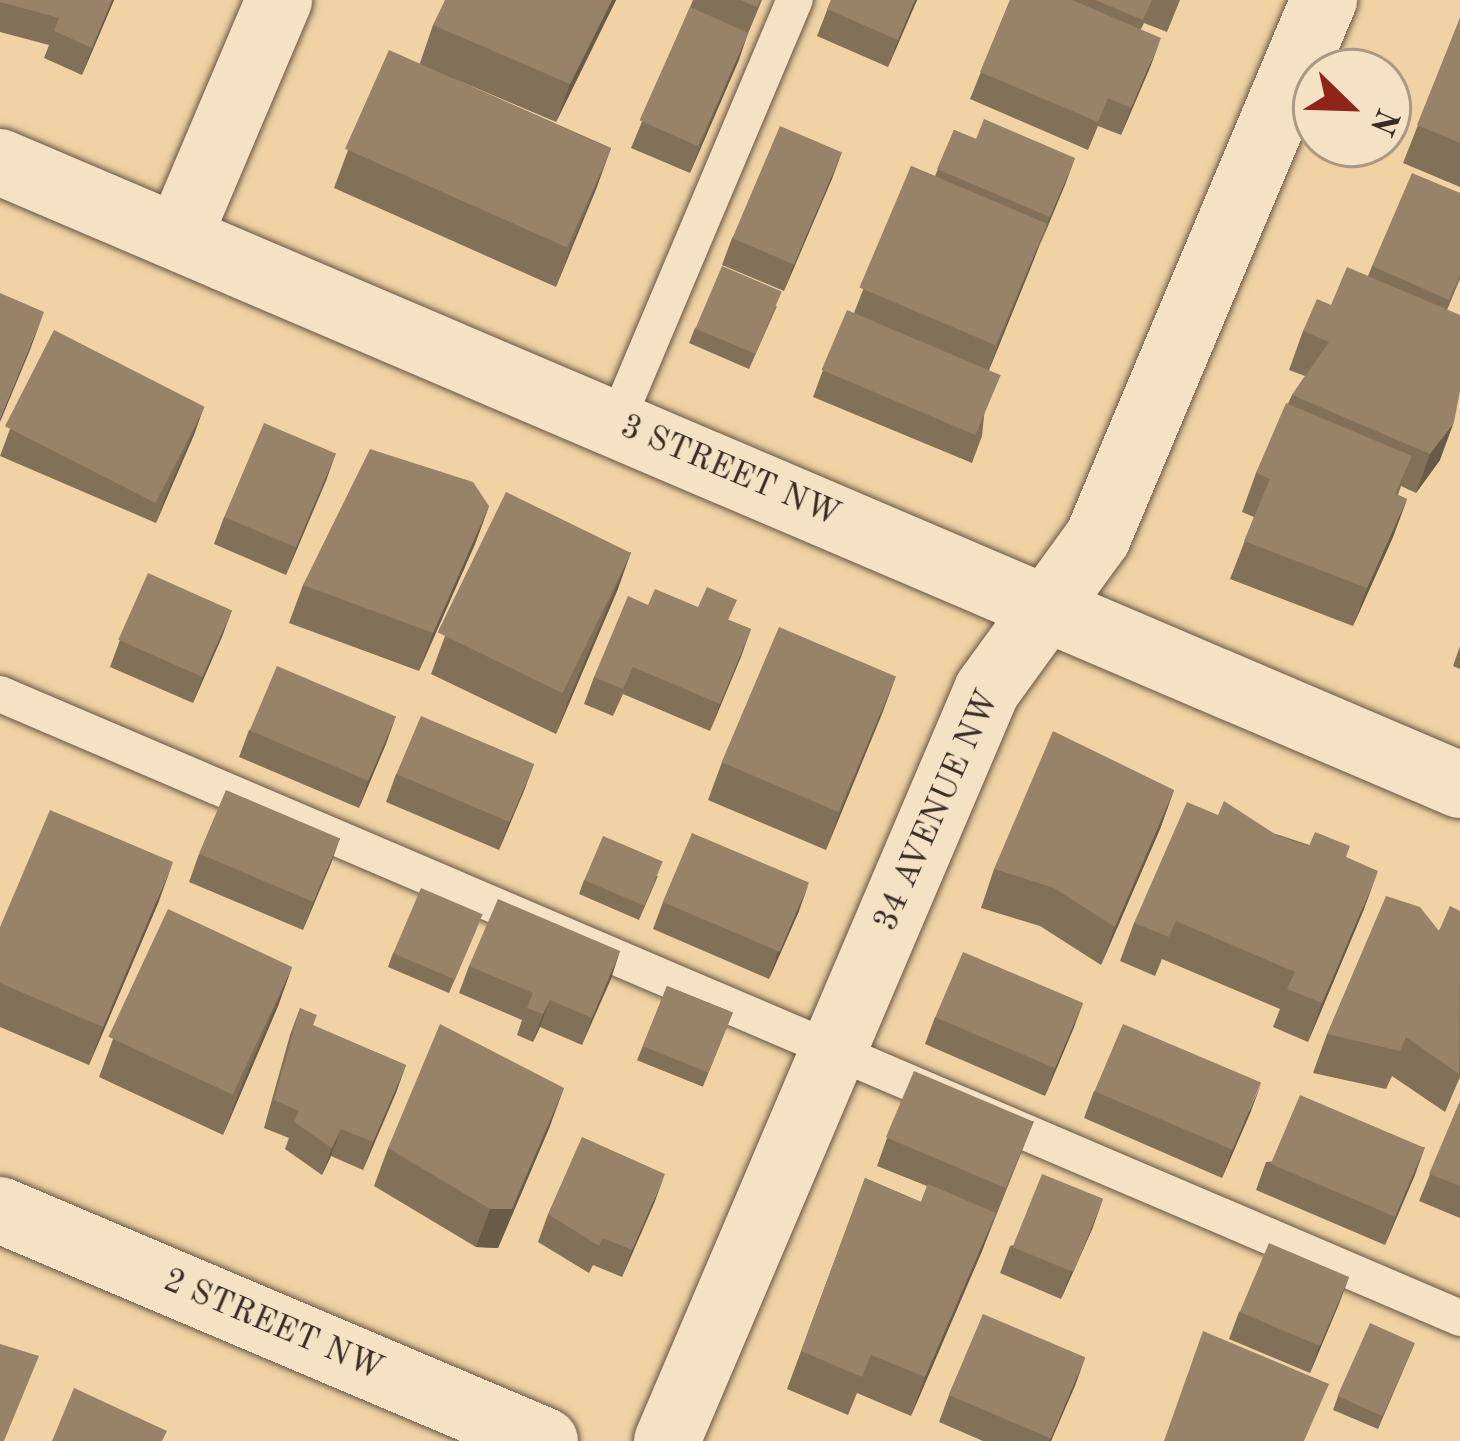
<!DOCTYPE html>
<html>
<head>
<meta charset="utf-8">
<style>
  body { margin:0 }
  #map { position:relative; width:1460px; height:1441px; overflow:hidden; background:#f0d2a4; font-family:"Old Standard TT",serif }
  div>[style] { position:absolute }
  .roads { filter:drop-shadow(0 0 3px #675646) drop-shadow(0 0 3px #675646) }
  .lane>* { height:36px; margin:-18px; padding:0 18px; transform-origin:18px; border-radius:18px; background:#f5e2c4 }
  .street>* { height:66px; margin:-33px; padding:0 33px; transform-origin:33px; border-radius:33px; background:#f5e2c4 }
  .wall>* { inset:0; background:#837059; transform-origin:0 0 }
  .shaded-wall>* { inset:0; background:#6a5b49 }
  .building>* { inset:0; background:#988268; transform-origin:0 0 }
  span { translate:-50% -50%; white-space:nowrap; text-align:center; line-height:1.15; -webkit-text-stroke:12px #f5e2c4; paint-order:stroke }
  .street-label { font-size:33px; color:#392c27 }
  .north { position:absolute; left:1292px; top:48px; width:120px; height:120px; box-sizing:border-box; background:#f5e2c4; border:3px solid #aa9985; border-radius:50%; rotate:113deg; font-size:33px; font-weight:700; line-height:48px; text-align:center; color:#392c27 }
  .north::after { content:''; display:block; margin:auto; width:42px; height:54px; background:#8f2418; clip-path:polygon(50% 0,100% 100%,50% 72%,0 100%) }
</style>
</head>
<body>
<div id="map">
  <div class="roads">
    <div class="lane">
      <i style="left:616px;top:423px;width:459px;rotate:-67.1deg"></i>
      <i style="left:0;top:694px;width:1588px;rotate:23.14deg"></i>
    </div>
    <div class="street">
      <i style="left:0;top:162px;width:1587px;rotate:23.11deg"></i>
      <i style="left:179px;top:236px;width:256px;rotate:-67deg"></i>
      <i style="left:0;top:1210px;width:592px;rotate:22.97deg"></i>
      <i style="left:667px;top:1441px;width:816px;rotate:-66.92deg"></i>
      <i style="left:987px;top:690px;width:189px;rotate:-54deg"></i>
      <i style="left:1098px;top:537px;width:583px;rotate:-67.18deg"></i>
    </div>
  </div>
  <div class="wall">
    <i style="clip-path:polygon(0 0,114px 0,82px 75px,44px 58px,49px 45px,0 32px)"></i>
    <i style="clip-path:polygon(616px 0,556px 122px,450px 77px,611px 148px,556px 287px,334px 188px,348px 150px,420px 63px,433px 25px)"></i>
    <i style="clip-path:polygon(693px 0,762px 0,690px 173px,631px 148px)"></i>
    <i style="clip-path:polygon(831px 0,917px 0,888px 67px,817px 36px)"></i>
    <i style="clip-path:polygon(1010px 0,1180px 0,1167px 32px,1144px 23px,1141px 29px,1151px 65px,1121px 135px,1098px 126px,1088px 150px,970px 99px)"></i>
    <i style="clip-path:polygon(1460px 18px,1460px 187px,1403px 163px)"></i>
    <i style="clip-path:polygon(954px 130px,976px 139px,1075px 158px,989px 369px,982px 436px,972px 463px,813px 397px,823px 370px,854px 313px,911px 166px,935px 176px)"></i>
    <i style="clip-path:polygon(842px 152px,784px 291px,722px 265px,732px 238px)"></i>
    <i style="clip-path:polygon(1460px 193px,1460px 279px,1447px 310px,1440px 460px,1416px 493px,1401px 486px,1398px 495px,1407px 499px,1393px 537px,1353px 626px,1230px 579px,1254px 517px,1242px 512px,1256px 473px,1292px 395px,1305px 376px,1289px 370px,1303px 331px,1331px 305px,1368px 276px,1372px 266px)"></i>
    <i style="clip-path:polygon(777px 306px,749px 369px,689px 343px,695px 328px)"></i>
    <i style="clip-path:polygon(204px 407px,156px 523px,0 456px,10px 429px)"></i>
    <i style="clip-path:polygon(336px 453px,286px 575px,214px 544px,224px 517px)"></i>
    <i style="clip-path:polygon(489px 506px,475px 544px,419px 671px,289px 623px,303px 585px)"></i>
    <i style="clip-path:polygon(631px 552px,617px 591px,556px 734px,431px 674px,445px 636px)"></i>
    <i style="clip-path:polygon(648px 605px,729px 620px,751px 629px,710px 731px,623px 694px,613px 716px,584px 704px,594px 677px)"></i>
    <i style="clip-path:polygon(232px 610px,193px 703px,110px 667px,120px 640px)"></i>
    <i style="clip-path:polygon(1460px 646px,1460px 669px,1453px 666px)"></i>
    <i style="clip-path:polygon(896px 676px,826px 850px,708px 800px,722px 762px)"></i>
    <i style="clip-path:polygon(396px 716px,359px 808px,239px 757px,249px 730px)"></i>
    <i style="clip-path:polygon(534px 764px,499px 850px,386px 802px,396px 774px)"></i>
    <i style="clip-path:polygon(1174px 790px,1160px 829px,1101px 965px,1040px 926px,981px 908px,994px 869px)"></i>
    <i style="clip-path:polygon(1218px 815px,1346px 857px,1364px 909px,1308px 1042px,1273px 1027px,1280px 1009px,1162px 959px,1155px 976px,1120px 961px,1134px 923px)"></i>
    <i style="clip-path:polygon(340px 838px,303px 930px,189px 882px,199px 854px)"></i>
    <i style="clip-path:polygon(658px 876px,639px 920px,579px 894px,584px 880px)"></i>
    <i style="clip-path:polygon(159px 901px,89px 1065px,0 1027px,0 927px)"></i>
    <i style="clip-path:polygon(663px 902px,799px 911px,769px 979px,653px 929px)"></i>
    <i style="clip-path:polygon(1460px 911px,1460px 1077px,1445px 1112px,1392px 1076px,1386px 1089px,1313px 1073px,1327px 1034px)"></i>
    <i style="clip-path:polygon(477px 928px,449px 993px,388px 967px,393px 953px)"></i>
    <i style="clip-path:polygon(620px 951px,582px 1045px,540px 1027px,533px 1042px,517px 1035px,522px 1020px,459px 993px,469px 966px)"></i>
    <i style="clip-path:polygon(292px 967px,278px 1006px,223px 1135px,99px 1077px,113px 1039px)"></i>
    <i style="left:667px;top:986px;width:71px;height:80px;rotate:22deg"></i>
    <i style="clip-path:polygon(1083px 1003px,1045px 1096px,925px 1044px,935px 1017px)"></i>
    <i style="clip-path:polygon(300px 1008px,313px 1026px,406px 1065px,363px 1170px,331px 1156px,322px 1175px,285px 1149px,289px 1138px,264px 1128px,290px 1035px)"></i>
    <i style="clip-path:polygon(1094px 1091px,1251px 1111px,1222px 1178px,1084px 1118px)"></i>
    <i style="clip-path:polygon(1460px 1101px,1460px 1218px,1419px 1201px)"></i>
    <i style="clip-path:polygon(1034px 1121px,982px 1251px,911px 1416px,857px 1393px,848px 1415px,787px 1389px,865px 1178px,921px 1202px,927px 1186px,877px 1166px,887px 1138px)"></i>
    <i style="clip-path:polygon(550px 1126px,498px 1248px,476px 1247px,374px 1186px,388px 1148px)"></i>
    <i style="clip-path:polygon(1425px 1147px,1385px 1245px,1256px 1190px,1266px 1162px)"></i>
    <i style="clip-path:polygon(655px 1201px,622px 1277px,593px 1265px,589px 1273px,538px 1242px,548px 1214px)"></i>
    <i style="clip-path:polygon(1093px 1227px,1061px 1299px,1000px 1273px,1010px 1246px)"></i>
    <i style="clip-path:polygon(1349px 1277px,1310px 1373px,1229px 1339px,1239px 1312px)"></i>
    <i style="clip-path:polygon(1415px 1343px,1378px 1429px,1333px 1410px,1338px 1396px)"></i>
    <i style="clip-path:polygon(1085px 1358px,1051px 1441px,983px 1441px,939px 1422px,949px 1395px)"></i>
  </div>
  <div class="shaded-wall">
    <i style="clip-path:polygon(112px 0,114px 0,82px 75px,92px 48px)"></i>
    <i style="clip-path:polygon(612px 0,616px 0,556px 122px,570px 84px)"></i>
    <i style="clip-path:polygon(915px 0,917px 0,888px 67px,898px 40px)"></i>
    <i style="clip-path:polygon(748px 33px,739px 60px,690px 173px,700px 146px)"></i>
    <i style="clip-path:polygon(1161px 38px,1151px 65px,1121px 135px,1131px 108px)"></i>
    <i style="clip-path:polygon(611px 148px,597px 187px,556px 287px,570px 249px)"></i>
    <i style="clip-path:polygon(842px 152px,832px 179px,784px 291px,794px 264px)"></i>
    <i style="clip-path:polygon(1075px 158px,1065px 185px,1040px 245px,1050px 217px)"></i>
    <i style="clip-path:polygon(1047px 224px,1033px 262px,983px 385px,997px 347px)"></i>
    <i style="clip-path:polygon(44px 312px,30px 350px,0 422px,0 418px)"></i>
    <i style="clip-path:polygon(204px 407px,194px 435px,156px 523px,166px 495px)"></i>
    <i style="clip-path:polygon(1454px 422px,1440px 460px,1416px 493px,1430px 454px)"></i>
    <i style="clip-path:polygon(336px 453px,326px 481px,286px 575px,296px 548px)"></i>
    <i style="clip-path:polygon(1407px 499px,1393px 537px,1353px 626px,1367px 588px)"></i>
    <i style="clip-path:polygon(489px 506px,475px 544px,419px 671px,433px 633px)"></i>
    <i style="clip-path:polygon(631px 552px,617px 591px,556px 734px,570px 696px)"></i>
    <i style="clip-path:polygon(232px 610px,222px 637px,193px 703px,203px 675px)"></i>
    <i style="clip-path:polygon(751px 629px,741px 657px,710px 731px,720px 704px)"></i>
    <i style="clip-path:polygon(896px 676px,882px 714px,826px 850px,840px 812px)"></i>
    <i style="clip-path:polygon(396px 716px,386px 744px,359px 808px,368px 781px)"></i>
    <i style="clip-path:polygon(534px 764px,524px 791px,499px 850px,509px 822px)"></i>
    <i style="clip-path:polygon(1174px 790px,1160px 829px,1101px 965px,1115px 927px)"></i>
    <i style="clip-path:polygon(340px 838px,330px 866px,303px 930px,313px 903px)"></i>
    <i style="clip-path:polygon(173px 862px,159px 901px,89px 1065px,103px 1027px)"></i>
    <i style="clip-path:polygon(1378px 871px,1364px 909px,1308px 1042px,1322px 1003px)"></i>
    <i style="clip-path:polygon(809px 883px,799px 911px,769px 979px,778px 952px)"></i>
    <i style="clip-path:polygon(620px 951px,611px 979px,582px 1045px,592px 1018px)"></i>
    <i style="clip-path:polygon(292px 967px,278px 1006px,223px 1135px,237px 1097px)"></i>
    <i style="clip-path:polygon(550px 1000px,540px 1027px,533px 1042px,543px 1014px)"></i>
    <i style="clip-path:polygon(1083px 1003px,1073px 1030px,1045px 1096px,1055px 1068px)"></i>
    <i style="clip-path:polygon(406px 1065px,396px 1093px,363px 1170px,373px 1142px)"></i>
    <i style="clip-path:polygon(1261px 1084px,1251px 1111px,1222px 1178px,1232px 1150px)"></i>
    <i style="clip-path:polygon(564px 1088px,550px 1126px,498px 1248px,476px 1247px,490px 1209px)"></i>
    <i style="clip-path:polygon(341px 1129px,331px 1156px,322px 1175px,332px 1148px)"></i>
    <i style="clip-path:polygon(1425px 1147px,1415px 1175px,1385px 1245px,1395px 1218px)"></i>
    <i style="clip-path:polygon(665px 1174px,655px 1201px,622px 1277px,632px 1250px)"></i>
    <i style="clip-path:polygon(1103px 1199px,1093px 1227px,1061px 1299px,1071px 1272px)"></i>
    <i style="clip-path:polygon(996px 1213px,982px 1251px,911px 1416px,925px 1377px)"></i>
    <i style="clip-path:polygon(1349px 1277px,1339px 1304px,1310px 1373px,1319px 1346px)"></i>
    <i style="clip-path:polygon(1085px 1358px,1075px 1386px,1051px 1441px,1049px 1441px)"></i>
  </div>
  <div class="building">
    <i style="clip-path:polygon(0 0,112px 0,92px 48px,54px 31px,59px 18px,0 2px)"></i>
    <i style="clip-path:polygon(445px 0,612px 0,570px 84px,433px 25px)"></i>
    <i style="clip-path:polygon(740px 0,760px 0,757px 7px)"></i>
    <i style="clip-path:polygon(831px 0,915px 0,898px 40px,827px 9px)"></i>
    <i style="clip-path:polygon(1010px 0,1072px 0,1161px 38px,1131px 108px,1108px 98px,1098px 122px,980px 72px)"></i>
    <i style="clip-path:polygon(1095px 0,1152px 0,1143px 20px)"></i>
    <i style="left:690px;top:7px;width:64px;height:124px;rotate:24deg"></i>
    <i style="clip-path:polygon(1460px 18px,1460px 143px,1417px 125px)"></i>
    <i style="left:389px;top:50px;width:243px;height:108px;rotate:24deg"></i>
    <i style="clip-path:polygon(984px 119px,1075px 158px,1050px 217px,937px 169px,954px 130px,976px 139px)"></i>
    <i style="left:780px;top:126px;width:67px;height:122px;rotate:23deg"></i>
    <i style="left:911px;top:166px;width:148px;height:132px;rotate:23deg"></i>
    <i style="clip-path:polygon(1412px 173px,1460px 193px,1460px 275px,1449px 300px,1372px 266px)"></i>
    <i style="left:722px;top:266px;width:65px;height:68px;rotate:23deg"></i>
    <i style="clip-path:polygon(1347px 267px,1460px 315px,1460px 391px,1454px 422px,1430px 454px,1292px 395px,1329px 342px,1303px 331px,1317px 299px,1331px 305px)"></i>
    <i style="clip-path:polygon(0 293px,44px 312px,0 418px)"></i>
    <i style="left:847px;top:310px;width:167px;height:65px;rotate:23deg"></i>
    <i style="left:54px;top:330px;width:169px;height:108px;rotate:27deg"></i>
    <i style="clip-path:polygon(1286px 403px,1412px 456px,1395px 494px,1407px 499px,1367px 588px,1244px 541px,1270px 479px,1256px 473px)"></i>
    <i style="left:264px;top:423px;width:78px;height:102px;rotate:23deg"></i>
    <i style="clip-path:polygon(370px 449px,473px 482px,489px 506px,433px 633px,303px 585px)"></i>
    <i style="left:506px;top:492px;width:139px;height:156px;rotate:26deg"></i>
    <i style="left:148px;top:573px;width:92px;height:73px;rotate:24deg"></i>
    <i style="clip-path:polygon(707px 587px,737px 600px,728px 620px,751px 629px,720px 704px,633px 667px,623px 689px,594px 677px,628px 596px,648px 605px,655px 589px,698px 607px)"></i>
    <i style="left:779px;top:627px;width:127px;height:147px;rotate:23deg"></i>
    <i style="left:277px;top:666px;width:129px;height:70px;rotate:23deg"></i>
    <i style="left:421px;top:716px;width:123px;height:63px;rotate:23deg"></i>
    <i style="clip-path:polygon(1053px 731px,1174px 790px,1115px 927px,1054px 888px,994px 869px)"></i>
    <i style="left:226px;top:790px;width:124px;height:69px;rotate:23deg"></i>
    <i style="clip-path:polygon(1224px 801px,1278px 836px,1309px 846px,1315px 832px,1350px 846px,1346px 857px,1378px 871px,1322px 1003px,1287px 989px,1295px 972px,1176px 921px,1169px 937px,1134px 923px,1187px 802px,1218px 815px)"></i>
    <i style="clip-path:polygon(50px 810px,173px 862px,103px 1027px,0 983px,0 927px)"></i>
    <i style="left:692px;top:833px;width:127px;height:75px;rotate:23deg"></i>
    <i style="left:603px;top:836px;width:65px;height:48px;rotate:23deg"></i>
    <i style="left:421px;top:888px;width:67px;height:71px;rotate:23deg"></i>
    <i style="clip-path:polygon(1386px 896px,1420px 907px,1439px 931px,1450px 906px,1460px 911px,1459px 1074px,1406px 1037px,1400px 1051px,1327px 1034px)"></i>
    <i style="clip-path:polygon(498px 899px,620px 951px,592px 1018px,550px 1000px,543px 1014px,527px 1008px,533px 993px,469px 966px)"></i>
    <i style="left:168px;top:909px;width:137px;height:141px;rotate:25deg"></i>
    <i style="left:963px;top:952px;width:130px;height:71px;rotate:23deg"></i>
    <i style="left:667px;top:986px;width:71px;height:65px;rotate:22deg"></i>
    <i style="clip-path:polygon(300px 1008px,317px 1015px,313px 1025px,406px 1065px,373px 1142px,341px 1129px,332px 1148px,294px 1122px,299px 1111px,274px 1100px)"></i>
    <i style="clip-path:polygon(440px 1024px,564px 1088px,512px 1209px,490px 1209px,388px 1148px)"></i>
    <i style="left:1123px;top:1024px;width:150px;height:73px;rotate:23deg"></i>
    <i style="left:914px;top:1071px;width:130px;height:72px;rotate:23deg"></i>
    <i style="left:1300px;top:1095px;width:135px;height:75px;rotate:23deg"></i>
    <i style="clip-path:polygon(1460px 1101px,1460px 1186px,1429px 1174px)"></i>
    <i style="clip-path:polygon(582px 1137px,665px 1174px,632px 1250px,603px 1238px,599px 1246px,548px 1214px)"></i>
    <i style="left:1042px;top:1174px;width:66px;height:79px;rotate:22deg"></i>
    <i style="clip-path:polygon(865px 1178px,921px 1202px,928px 1184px,996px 1213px,925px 1377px,871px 1355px,862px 1377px,801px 1351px)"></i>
    <i style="left:1269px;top:1243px;width:87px;height:75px;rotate:23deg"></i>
    <i style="left:983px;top:1314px;width:111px;height:88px;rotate:23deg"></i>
    <i style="left:1370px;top:1323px;width:49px;height:80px;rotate:24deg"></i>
    <i style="clip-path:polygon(1203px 1331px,1329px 1384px,1304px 1441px,1164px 1441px)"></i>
    <i style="clip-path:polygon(0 1344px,39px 1356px,4px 1441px,0 1441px)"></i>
    <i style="clip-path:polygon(74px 1388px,167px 1431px,162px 1441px,52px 1441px)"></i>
  </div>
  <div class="street-label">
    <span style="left:730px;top:472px;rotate:23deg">3 STREET NW</span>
    <span style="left:938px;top:811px;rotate:-66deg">34 AVENUE NW</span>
    <span style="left:273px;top:1326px;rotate:23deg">2 STREET NW</span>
  </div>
  <div class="north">N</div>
</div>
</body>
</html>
